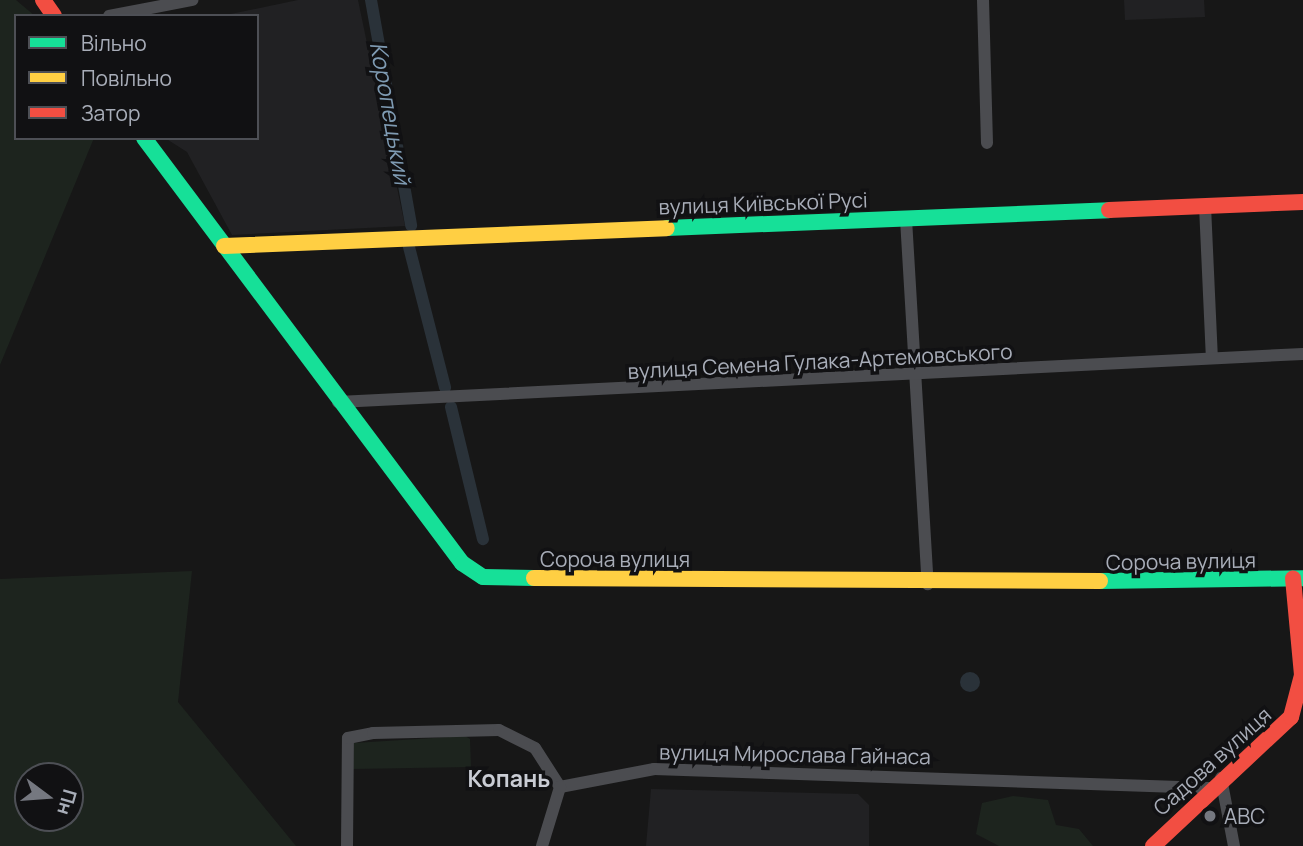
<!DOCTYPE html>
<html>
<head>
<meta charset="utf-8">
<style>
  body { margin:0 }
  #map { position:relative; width:1303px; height:846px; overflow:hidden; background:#171717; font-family:Manrope,sans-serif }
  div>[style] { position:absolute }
  .built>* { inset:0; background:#212123 }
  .green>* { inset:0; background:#1d241e }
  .water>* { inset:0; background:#2a3239 }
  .round { border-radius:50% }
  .canal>* { height:12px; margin:-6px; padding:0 6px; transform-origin:6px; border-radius:6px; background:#2a3239 }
  .street>* { height:12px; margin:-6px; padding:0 6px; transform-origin:6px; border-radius:6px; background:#4b4c50 }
  .fast>* { height:16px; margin:-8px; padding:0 8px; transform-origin:8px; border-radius:8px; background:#16e098 }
  .slow>* { height:16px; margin:-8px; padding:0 8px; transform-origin:8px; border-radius:8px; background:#ffcf43 }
  .jam>* { height:16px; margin:-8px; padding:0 8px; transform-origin:8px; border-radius:8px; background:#f24e42 }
  .dots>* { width:19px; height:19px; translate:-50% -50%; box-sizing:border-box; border:4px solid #111113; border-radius:50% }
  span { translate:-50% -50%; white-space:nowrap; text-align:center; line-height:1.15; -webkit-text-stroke:7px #111113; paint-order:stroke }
  .street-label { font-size:21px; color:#a8adb8 }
  .poi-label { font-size:21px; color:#a8adb8 }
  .left { translate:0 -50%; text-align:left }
  .water-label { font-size:23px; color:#7f9bb3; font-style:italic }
  .neighbourhood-label { font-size:23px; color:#c9ccd4; font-weight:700 }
  .legend { position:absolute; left:14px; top:14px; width:245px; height:126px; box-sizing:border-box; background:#111113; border:2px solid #4d4f55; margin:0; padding:9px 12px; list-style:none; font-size:21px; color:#a8adb8 }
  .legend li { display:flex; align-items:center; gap:14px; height:35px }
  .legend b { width:35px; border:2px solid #4d4f55 }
  .north { position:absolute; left:14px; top:762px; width:70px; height:70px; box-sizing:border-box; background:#111113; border:2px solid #4d4f55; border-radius:50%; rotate:106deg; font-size:19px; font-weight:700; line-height:28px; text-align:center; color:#a8adb8 }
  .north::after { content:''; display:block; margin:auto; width:24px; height:32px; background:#757880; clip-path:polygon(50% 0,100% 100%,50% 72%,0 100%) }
</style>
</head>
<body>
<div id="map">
  <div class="built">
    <i style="clip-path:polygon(298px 0,358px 0,405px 226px,232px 235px,187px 152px,165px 138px,257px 138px,257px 16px,221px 16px)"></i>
    <i style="clip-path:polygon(1124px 0,1204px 0,1205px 17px,1125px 20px)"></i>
    <i style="clip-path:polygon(651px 789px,858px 794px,869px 805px,869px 846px,646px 846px)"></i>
  </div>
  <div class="green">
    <i style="clip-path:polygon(0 0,16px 0,35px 16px,16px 16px,16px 138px,94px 138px,0 365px)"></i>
    <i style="clip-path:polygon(evenodd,192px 571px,178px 702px,296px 846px,0 846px,0 579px,192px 571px,28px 776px,70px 776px,70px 818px,28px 818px,28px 776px)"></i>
    <i style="clip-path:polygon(465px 736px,470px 739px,471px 767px,353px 769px,354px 743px)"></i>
    <i style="clip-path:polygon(1013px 796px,1048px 800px,1056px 825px,1079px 829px,1093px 846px,999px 846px,976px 834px,982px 803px)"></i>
  </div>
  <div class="water">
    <i class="round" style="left:960px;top:672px;width:20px;height:20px"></i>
  </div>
  <div class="canal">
    <i style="left:371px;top:0;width:229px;rotate:79.9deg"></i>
    <i style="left:409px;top:247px;width:145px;rotate:75.6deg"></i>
    <i style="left:451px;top:407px;width:136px;rotate:76.4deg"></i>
  </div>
  <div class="street">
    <i style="left:983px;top:0;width:143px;rotate:88.4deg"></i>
    <i style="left:109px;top:16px;width:85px;rotate:-10.9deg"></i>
    <i style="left:1205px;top:206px;width:152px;rotate:87.4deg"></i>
    <i style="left:906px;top:219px;width:366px;rotate:86.6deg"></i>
    <i style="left:338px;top:402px;width:966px;rotate:-2.85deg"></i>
    <i style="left:1221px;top:778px;width:69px;rotate:79.2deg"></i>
    <i style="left:347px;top:846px;width:108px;rotate:-89.5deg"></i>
    <i style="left:348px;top:738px;width:25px;rotate:-11deg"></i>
    <i style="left:373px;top:733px;width:126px;rotate:-1.4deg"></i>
    <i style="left:499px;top:730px;width:40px;rotate:26.6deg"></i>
    <i style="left:535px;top:748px;width:46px;rotate:57.3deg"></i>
    <i style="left:560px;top:787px;width:96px;rotate:-10.8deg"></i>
    <i style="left:654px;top:769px;width:555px;rotate:1.96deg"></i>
    <i style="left:542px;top:846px;width:62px;rotate:-73deg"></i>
  </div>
  <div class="fast">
    <i style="left:144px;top:138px;width:531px;rotate:53.19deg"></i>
    <i style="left:462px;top:563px;width:25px;rotate:34deg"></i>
    <i style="left:483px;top:577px;width:51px;rotate:1.1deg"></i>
    <i style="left:667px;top:228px;width:442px;rotate:-2.3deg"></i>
    <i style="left:1100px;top:581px;width:203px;rotate:-0.8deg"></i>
  </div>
  <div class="slow">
    <i style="left:224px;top:246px;width:443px;rotate:-2.3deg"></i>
    <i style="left:534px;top:578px;width:566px;rotate:0.3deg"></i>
  </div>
  <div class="jam">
    <i style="left:43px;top:0;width:19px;rotate:55deg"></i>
    <i style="left:1109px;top:210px;width:194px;rotate:-2.4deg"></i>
    <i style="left:1153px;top:846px;width:189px;rotate:-43.1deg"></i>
    <i style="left:1291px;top:717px;width:43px;rotate:-75.3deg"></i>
    <i style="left:1302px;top:675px;width:97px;rotate:-95.3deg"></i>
  </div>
  <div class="dots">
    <i style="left:1210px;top:816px;background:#757880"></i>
  </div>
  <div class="street-label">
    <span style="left:763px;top:203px;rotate:-2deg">вулиця Київської Русі</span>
    <span style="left:820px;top:361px;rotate:-3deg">вулиця Семена Гулака-Артемовського</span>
    <span style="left:615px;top:559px">Сороча вулиця</span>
    <span style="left:1181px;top:561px;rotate:-1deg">Сороча вулиця</span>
    <span style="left:795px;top:754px;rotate:1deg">вулиця Мирослава Гайнаса</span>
    <span style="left:1212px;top:761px;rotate:-42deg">Садова вулиця</span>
  </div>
  <div class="poi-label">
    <span class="left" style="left:1224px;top:816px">ABC</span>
  </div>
  <div class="water-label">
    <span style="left:391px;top:113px;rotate:80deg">Коропецький</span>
  </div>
  <div class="neighbourhood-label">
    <span style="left:509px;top:778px">Копань</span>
  </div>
  <ul class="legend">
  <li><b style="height:9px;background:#16e098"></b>Вільно</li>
  <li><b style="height:9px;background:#ffcf43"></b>Повільно</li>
  <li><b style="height:9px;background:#f24e42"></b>Затор</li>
  </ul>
  <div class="north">Пн</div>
</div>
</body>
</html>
